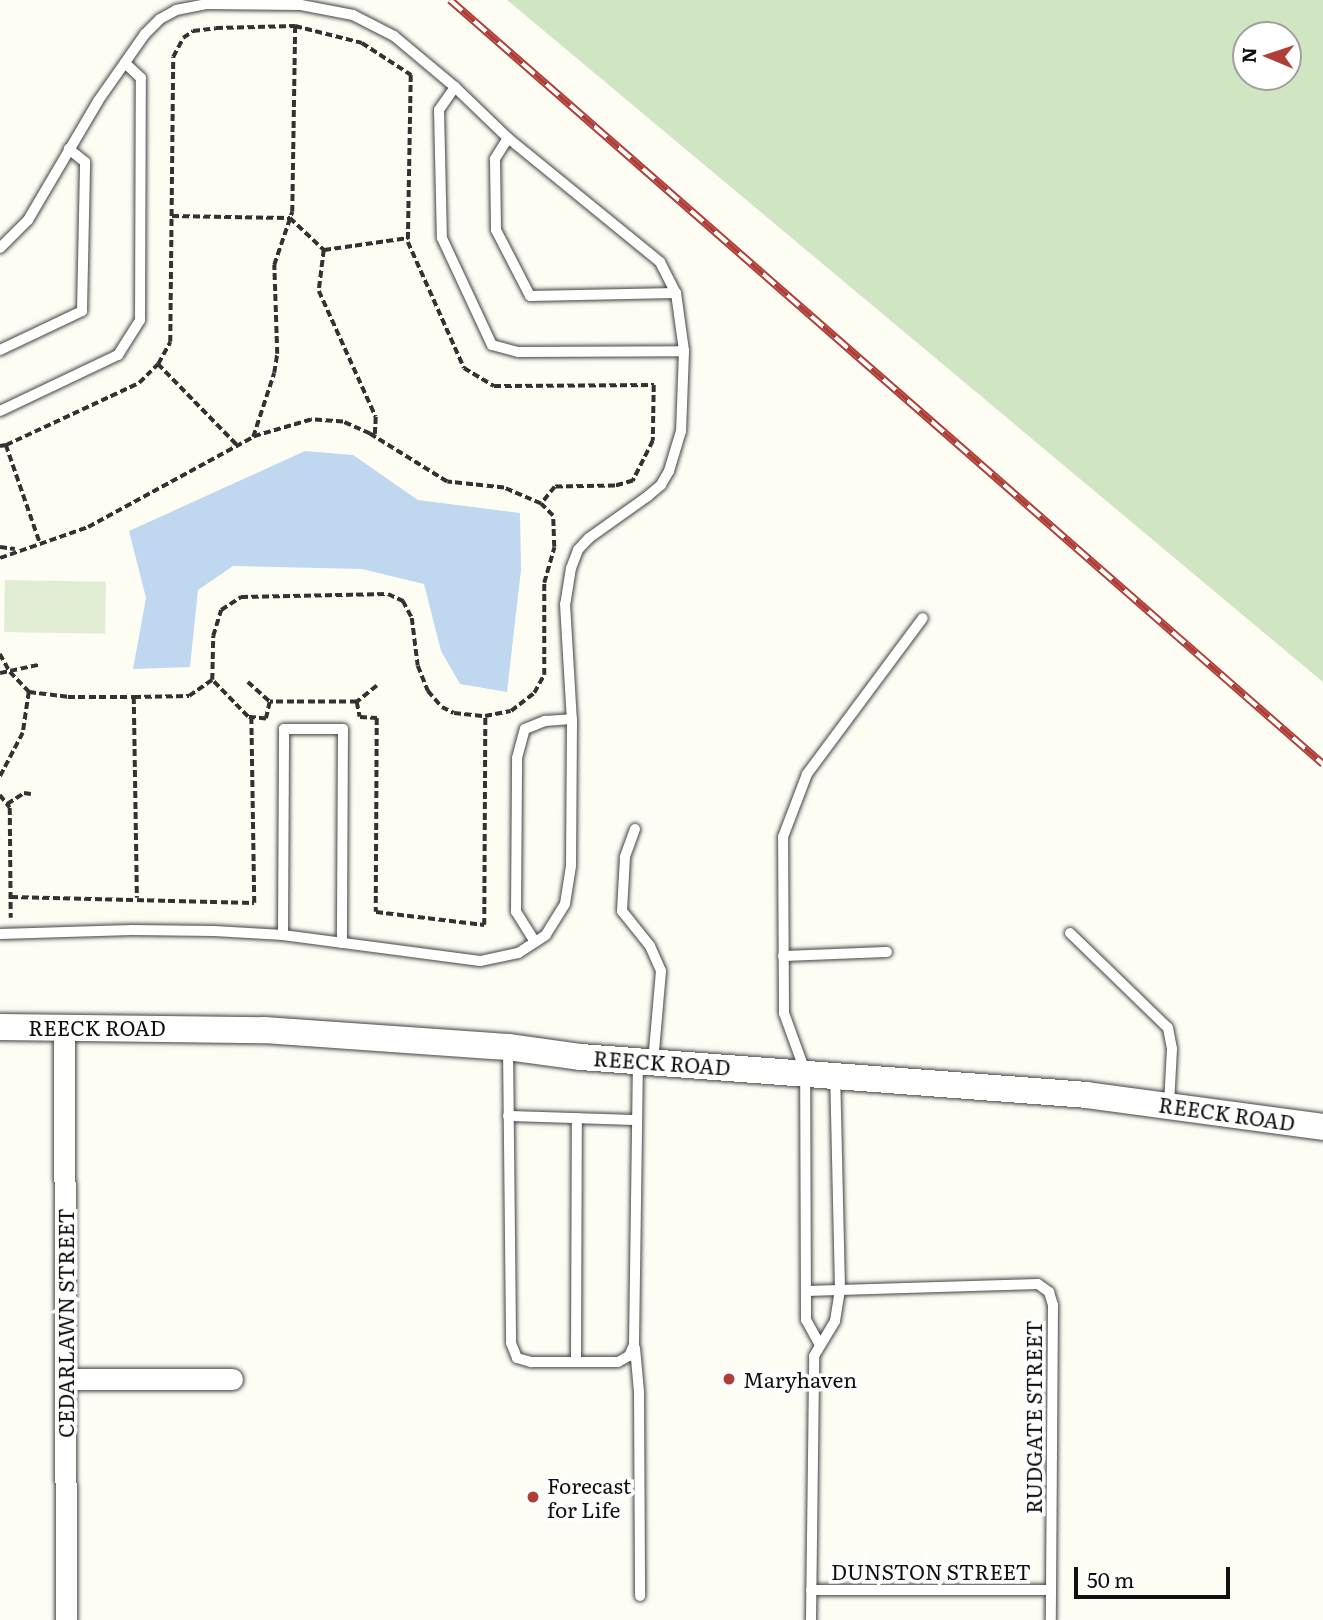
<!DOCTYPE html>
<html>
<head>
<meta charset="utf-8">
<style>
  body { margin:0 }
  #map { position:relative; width:1323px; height:1620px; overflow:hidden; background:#fefdf4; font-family:Literata,serif }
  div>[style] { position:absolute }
  .green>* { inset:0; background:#d0e5c1 }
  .pitch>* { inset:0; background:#e1edd2; transform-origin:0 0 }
  .water>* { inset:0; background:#bfd8ef }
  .path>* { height:3.5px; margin-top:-1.75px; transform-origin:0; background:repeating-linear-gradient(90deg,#323232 0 7px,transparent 0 10.5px) }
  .roads { filter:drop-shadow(0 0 2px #434343) drop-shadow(0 0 2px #434343) }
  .service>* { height:10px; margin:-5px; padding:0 5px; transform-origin:5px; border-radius:5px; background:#fff }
  .minor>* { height:21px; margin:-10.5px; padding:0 10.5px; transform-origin:10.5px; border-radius:10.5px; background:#fff }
  .tertiary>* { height:26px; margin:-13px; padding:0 13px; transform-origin:13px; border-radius:13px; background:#fff }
  .rail>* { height:8px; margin-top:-4px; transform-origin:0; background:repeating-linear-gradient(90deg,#fff 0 16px,#b03e38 0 32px); box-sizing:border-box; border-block:2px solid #b03e38 }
  .dots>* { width:19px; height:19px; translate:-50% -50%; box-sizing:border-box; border:4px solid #fff; border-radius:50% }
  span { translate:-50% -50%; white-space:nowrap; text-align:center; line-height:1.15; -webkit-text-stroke:7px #fff; paint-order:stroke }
  .street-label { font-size:21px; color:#101010 }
  .poi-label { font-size:21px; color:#101010 }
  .left { translate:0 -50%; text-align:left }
  .north { position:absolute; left:1232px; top:21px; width:70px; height:70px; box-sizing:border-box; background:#fff; border:2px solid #9f9f9f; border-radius:50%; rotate:272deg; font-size:19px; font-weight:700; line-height:28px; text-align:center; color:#101010 }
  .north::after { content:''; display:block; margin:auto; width:24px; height:32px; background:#b03e38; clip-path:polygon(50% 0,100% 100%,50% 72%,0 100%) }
  .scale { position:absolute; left:1074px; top:1567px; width:156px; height:32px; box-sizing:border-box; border:4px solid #101010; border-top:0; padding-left:9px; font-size:21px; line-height:24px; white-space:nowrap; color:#101010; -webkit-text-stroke:5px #fff; paint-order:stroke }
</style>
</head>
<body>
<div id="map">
  <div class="green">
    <i style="clip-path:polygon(evenodd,507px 0,1323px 0,1323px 682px,507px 0,1246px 35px,1288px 35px,1288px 77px,1246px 77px,1246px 35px)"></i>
  </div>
  <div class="pitch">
    <i style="left:5px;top:580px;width:101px;height:52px;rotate:1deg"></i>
  </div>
  <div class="water">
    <i style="clip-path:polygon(305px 451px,353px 455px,418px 500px,520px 513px,521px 570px,507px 692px,460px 684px,441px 651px,424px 584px,362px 569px,233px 566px,198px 590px,190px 667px,133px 669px,146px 598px,129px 531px)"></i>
  </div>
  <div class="path">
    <i style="left:172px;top:216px;width:118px;rotate:1deg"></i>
    <i style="left:290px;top:218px;width:47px;rotate:43.3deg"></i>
    <i style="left:324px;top:250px;width:85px;rotate:-8.1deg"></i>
    <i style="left:324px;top:250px;width:41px;rotate:97deg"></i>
    <i style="left:319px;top:291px;width:138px;rotate:65.7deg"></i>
    <i style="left:376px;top:417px;width:20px;rotate:93deg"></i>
    <i style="left:158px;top:364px;width:115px;rotate:45.7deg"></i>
    <i style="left:6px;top:445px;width:147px;rotate:-25deg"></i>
    <i style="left:139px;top:383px;width:27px;rotate:-45deg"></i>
    <i style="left:158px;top:364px;width:25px;rotate:-61deg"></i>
    <i style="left:170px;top:342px;width:285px;rotate:-89.4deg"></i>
    <i style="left:173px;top:57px;width:21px;rotate:-62deg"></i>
    <i style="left:183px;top:38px;width:12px;rotate:-35deg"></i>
    <i style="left:193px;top:31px;width:23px;rotate:-7deg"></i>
    <i style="left:216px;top:28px;width:79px;rotate:-1.5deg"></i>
    <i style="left:295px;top:26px;width:69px;rotate:14.2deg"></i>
    <i style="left:362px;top:43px;width:59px;rotate:33.1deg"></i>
    <i style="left:411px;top:75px;width:167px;rotate:91deg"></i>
    <i style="left:408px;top:242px;width:138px;rotate:66deg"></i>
    <i style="left:464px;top:368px;width:35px;rotate:31deg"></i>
    <i style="left:494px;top:386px;width:160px;rotate:-0.4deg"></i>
    <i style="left:654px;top:385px;width:56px;rotate:91deg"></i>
    <i style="left:653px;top:441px;width:45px;rotate:116.6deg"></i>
    <i style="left:633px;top:481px;width:19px;rotate:164deg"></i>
    <i style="left:615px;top:486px;width:60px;rotate:179deg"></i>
    <i style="left:555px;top:487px;width:22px;rotate:129deg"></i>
    <i style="left:541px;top:504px;width:40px;rotate:-156.6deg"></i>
    <i style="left:504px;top:488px;width:57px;rotate:-174deg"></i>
    <i style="left:447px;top:482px;width:91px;rotate:-148.1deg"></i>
    <i style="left:370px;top:434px;width:30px;rotate:-156deg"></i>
    <i style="left:343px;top:422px;width:32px;rotate:-176deg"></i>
    <i style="left:311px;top:420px;width:60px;rotate:163.7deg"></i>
    <i style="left:0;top:446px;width:6px;rotate:-9deg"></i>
    <i style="left:6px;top:445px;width:104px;rotate:70.9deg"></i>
    <i style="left:0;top:547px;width:15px;rotate:8deg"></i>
    <i style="left:0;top:558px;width:93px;rotate:-19.4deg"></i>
    <i style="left:88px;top:527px;width:188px;rotate:-28.6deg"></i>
    <i style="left:253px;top:437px;width:67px;rotate:-71.8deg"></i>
    <i style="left:274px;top:373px;width:19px;rotate:-81deg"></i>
    <i style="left:277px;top:354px;width:89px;rotate:-91.9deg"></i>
    <i style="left:274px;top:265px;width:56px;rotate:-71.2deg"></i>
    <i style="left:292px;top:212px;width:188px;rotate:-89.1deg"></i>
    <i style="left:0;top:654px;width:21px;rotate:61deg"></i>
    <i style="left:10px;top:672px;width:28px;rotate:46deg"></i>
    <i style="left:29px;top:692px;width:41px;rotate:98.3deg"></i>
    <i style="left:23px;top:733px;width:50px;rotate:117.6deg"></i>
    <i style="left:0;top:673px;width:39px;rotate:-12deg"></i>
    <i style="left:248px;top:682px;width:30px;rotate:42deg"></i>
    <i style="left:377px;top:686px;width:26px;rotate:141deg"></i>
    <i style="left:357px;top:702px;width:15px;rotate:79deg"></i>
    <i style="left:360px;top:717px;width:17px;rotate:3deg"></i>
    <i style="left:377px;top:718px;width:194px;rotate:90.3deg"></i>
    <i style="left:376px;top:912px;width:109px;rotate:6.9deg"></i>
    <i style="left:484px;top:925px;width:209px;rotate:-89.7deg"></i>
    <i style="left:485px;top:716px;width:26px;rotate:-11deg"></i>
    <i style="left:511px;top:711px;width:29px;rotate:-38deg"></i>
    <i style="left:534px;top:693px;width:21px;rotate:-61deg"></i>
    <i style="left:544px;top:675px;width:92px;rotate:-90deg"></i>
    <i style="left:544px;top:583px;width:37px;rotate:-74deg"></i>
    <i style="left:554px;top:547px;width:31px;rotate:-92deg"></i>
    <i style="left:553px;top:516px;width:17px;rotate:-135deg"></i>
    <i style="left:29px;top:692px;width:39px;rotate:7deg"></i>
    <i style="left:68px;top:697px;width:66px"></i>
    <i style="left:134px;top:697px;width:201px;rotate:89.1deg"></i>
    <i style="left:134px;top:697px;width:55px;rotate:-1deg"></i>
    <i style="left:189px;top:696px;width:28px;rotate:-35deg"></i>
    <i style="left:357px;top:702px;width:87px;rotate:180deg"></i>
    <i style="left:270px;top:702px;width:17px;rotate:103deg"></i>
    <i style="left:266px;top:719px;width:18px;rotate:-174deg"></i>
    <i style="left:248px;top:717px;width:52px;rotate:-134.2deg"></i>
    <i style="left:212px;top:680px;width:44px;rotate:-88.7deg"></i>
    <i style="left:213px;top:636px;width:27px;rotate:-73deg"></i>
    <i style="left:221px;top:610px;width:24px;rotate:-33deg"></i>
    <i style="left:241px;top:597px;width:147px;rotate:-1.2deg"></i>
    <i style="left:388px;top:594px;width:17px;rotate:25deg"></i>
    <i style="left:403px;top:601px;width:19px;rotate:62deg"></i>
    <i style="left:412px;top:618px;width:48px;rotate:82.9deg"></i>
    <i style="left:418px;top:666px;width:27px;rotate:68deg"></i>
    <i style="left:428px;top:691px;width:21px;rotate:49deg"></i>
    <i style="left:442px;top:707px;width:13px;rotate:27deg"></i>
    <i style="left:454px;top:713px;width:31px;rotate:6deg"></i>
    <i style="left:0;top:795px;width:16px;rotate:52deg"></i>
    <i style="left:10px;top:808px;width:110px;rotate:89.5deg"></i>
    <i style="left:7px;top:804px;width:20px;rotate:-33deg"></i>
    <i style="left:24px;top:793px;width:7px;rotate:8deg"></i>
    <i style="left:11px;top:897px;width:243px;rotate:1.4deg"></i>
    <i style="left:254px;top:903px;width:185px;rotate:-90.9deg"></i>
  </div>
  <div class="roads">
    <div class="service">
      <i style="left:455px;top:87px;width:28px;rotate:125deg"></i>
      <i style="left:439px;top:110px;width:128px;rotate:88.7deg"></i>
      <i style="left:442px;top:238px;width:118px;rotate:65deg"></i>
      <i style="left:492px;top:345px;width:27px;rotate:15deg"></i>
      <i style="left:518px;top:352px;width:166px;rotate:-0.3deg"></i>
      <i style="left:508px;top:138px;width:25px;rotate:122deg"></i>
      <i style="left:495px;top:159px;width:71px;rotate:89.2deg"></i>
      <i style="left:496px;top:230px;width:74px;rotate:62.7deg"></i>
      <i style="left:530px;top:296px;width:146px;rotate:-1.2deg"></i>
      <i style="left:0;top:248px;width:40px;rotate:-45deg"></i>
      <i style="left:28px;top:220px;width:138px;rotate:-59.5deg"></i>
      <i style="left:98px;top:101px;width:82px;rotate:-55deg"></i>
      <i style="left:145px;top:34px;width:21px;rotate:-45deg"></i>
      <i style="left:160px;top:19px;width:18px;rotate:-29deg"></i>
      <i style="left:176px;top:10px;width:32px;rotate:-11deg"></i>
      <i style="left:207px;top:4px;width:94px;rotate:0.6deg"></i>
      <i style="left:301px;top:5px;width:53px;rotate:10.9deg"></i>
      <i style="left:353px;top:15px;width:46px;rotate:27.1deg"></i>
      <i style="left:394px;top:36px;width:80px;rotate:39.9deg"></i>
      <i style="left:455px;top:87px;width:74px;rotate:43.9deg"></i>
      <i style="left:508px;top:138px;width:196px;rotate:39.2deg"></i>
      <i style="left:660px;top:262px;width:35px;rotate:63deg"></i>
      <i style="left:676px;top:293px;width:59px;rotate:82.1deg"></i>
      <i style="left:684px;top:351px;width:80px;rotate:92.1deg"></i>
      <i style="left:681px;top:431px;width:42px;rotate:106.7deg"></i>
      <i style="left:669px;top:471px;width:16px;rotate:120deg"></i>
      <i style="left:661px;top:485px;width:17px;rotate:140deg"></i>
      <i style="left:648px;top:496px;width:72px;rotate:144.6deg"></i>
      <i style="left:589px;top:538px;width:16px;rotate:133deg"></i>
      <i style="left:578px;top:550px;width:19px;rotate:111deg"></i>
      <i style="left:571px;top:568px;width:36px;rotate:99deg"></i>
      <i style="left:565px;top:604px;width:119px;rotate:86.6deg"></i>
      <i style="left:572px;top:723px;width:143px;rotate:90.4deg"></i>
      <i style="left:571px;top:866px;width:38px;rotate:99deg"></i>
      <i style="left:565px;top:904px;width:36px;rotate:122deg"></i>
      <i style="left:546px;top:935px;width:33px;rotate:147deg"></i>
      <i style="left:518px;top:953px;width:39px;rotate:168deg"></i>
      <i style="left:480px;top:961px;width:199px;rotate:-172.5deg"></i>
      <i style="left:283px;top:935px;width:69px;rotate:-176.7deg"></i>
      <i style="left:214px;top:931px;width:82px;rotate:-179.3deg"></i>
      <i style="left:132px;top:930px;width:132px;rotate:178.3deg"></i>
      <i style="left:0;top:350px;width:91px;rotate:-25.4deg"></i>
      <i style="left:82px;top:311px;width:149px;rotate:-88.8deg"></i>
      <i style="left:85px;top:162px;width:21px;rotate:-141deg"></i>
      <i style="left:0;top:411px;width:131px;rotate:-25.4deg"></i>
      <i style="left:118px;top:355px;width:41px;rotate:-57.8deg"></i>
      <i style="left:140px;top:320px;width:242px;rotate:-89.8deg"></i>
      <i style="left:141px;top:78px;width:22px;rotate:-137deg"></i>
      <i style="left:635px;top:829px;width:30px;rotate:110deg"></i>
      <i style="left:625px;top:857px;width:54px;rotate:93.2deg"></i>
      <i style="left:622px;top:911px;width:45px;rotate:51.3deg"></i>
      <i style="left:650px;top:946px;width:27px;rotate:66deg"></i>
      <i style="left:661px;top:971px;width:91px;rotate:95deg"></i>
      <i style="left:1070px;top:933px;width:136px;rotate:44.1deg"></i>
      <i style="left:1168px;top:1028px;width:21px;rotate:79deg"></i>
      <i style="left:1172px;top:1049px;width:55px;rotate:93.1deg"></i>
      <i style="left:283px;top:935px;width:206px;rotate:-89.7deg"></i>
      <i style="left:284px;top:729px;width:59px"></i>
      <i style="left:343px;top:729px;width:214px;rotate:90.3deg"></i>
      <i style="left:535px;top:942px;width:36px;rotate:-122deg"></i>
      <i style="left:516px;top:912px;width:154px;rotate:-89.6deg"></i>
      <i style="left:517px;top:758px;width:30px;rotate:-75deg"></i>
      <i style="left:525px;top:729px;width:22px;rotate:-22deg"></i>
      <i style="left:545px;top:721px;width:27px;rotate:-4deg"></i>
      <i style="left:783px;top:956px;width:104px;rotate:-2.2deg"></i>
      <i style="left:508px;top:1047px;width:296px;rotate:89.4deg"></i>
      <i style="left:511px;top:1343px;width:16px;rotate:68deg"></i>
      <i style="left:517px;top:1358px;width:15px;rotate:16deg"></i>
      <i style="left:531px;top:1362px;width:87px"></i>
      <i style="left:618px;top:1362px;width:13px;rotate:-29deg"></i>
      <i style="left:629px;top:1356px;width:12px;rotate:-66deg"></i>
      <i style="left:634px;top:1345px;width:283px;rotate:-89.2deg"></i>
      <i style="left:508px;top:1116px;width:129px;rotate:1.8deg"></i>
      <i style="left:806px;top:1291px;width:232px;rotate:-1.7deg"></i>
      <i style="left:1038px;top:1284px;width:14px;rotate:36deg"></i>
      <i style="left:1049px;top:1292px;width:14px;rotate:73deg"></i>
      <i style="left:1053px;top:1305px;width:315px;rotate:90.4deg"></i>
      <i style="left:820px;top:1345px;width:29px;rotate:-119deg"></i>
      <i style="left:806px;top:1320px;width:249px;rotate:-90.2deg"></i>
      <i style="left:805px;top:1071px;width:62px;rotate:-109.9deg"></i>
      <i style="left:784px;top:1013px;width:176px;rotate:-90.3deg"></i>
      <i style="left:783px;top:837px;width:67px;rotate:-69.1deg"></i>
      <i style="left:807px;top:774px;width:194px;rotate:-53.4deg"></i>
      <i style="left:635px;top:1348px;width:44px;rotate:84.8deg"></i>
      <i style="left:639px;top:1392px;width:204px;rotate:89.7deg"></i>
      <i style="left:576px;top:1362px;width:244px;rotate:-89.8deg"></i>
      <i style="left:811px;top:1590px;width:240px"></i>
      <i style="left:811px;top:1620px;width:264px;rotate:-89.3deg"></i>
      <i style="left:814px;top:1356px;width:41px;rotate:-59deg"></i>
      <i style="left:835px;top:1321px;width:32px;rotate:-81deg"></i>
      <i style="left:840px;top:1289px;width:213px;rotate:-91.3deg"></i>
    </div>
    <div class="minor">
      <i style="left:64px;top:1027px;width:593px;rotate:89.81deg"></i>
      <i style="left:66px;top:1379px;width:166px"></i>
    </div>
    <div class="tertiary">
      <i style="left:0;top:1027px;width:264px;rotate:0.7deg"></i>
      <i style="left:264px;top:1030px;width:245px;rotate:4deg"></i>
      <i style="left:508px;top:1047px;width:74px;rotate:7.8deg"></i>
      <i style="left:581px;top:1057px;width:507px;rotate:4.29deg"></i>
      <i style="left:1087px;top:1095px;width:238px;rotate:7.7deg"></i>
    </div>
  </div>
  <div class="rail">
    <i style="left:450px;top:0;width:1160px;rotate:41.19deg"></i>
  </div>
  <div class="dots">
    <i style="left:729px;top:1379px;background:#b03e38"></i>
    <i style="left:533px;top:1497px;background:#b03e38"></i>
  </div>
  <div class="street-label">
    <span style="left:97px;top:1027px">REECK ROAD</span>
    <span style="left:662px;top:1062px;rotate:4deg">REECK ROAD</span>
    <span style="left:1227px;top:1113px;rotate:8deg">REECK ROAD</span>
    <span style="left:65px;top:1323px;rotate:-90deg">CEDARLAWN STREET</span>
    <span style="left:1033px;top:1417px;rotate:-90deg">RUDGATE STREET</span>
    <span style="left:931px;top:1571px">DUNSTON STREET</span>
  </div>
  <div class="poi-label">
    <span class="left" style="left:743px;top:1379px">Maryhaven</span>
    <span class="left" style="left:547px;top:1497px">Forecast<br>for Life</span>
  </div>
  <div class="north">N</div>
  <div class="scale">50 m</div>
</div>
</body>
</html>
